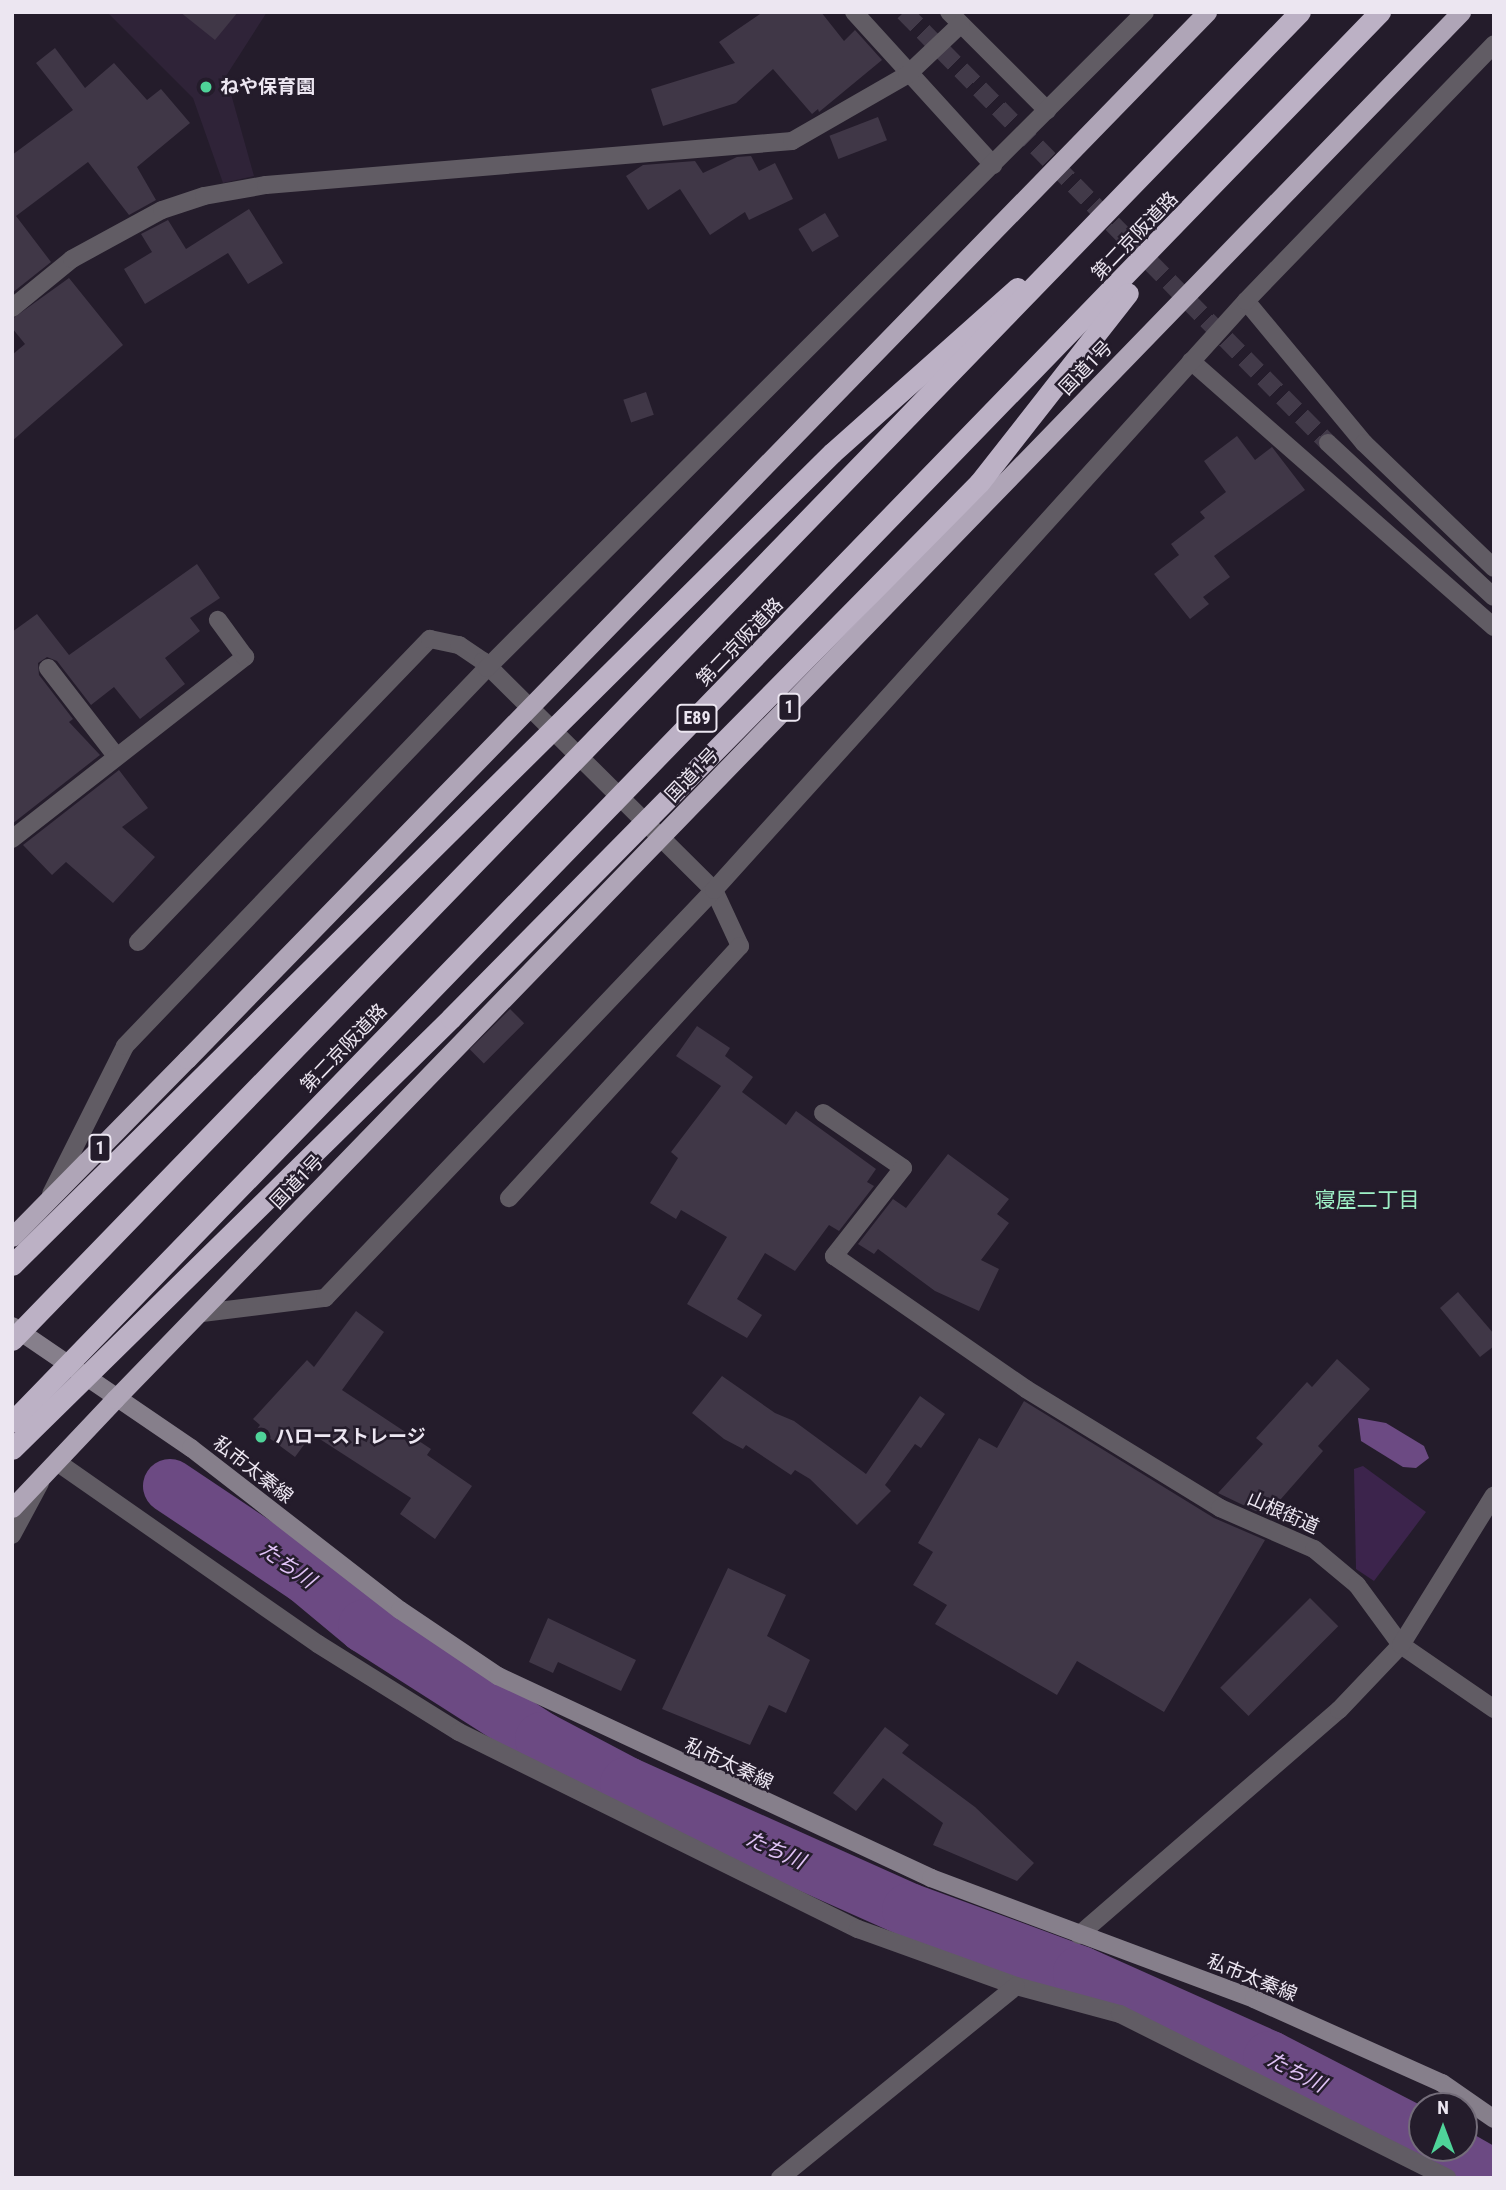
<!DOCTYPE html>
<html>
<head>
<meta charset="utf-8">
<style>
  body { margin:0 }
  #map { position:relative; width:1506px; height:2190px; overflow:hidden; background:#241c2b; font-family:"Roboto Condensed","Noto Sans JP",sans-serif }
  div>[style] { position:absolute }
  .built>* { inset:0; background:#2f2338 }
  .green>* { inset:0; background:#3c244c }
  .water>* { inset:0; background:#6c4a83 }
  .river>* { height:54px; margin:-27px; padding:0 27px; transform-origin:27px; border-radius:27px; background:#6c4a83 }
  .building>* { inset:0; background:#403747; transform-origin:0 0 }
  .minor-tunnel>* { height:18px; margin-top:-9px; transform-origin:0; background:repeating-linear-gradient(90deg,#423a49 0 18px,transparent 0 27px) }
  .minor>* { height:18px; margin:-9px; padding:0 9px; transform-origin:9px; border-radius:9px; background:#615c64 }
  .secondary>* { height:18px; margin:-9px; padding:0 9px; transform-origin:9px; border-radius:9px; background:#867f8b }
  .trunk>* { height:19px; margin:-9.5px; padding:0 9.5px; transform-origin:9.5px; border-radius:9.5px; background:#afa5b7 }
  .trunk-bridge>* { height:19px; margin:-9.5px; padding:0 9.5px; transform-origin:9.5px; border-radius:9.5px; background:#afa5b7 }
  .motorway-bridge>* { height:21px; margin:-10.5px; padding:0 10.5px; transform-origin:10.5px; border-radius:10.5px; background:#bcb1c5 }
  .dots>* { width:19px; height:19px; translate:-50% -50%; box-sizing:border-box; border:4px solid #241c2b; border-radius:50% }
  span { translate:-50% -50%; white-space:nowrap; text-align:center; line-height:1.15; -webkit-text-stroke:5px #241c2b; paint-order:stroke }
  .shield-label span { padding:2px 5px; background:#241c2b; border:2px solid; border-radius:5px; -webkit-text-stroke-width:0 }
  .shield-label { font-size:18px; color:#ece6f1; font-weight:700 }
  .poi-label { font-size:19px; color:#ece6f1; font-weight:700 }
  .left { translate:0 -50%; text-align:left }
  .street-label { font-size:19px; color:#ece6f1 }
  .neighbourhood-label { font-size:21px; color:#9ef0c6 }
  .water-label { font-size:21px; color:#e1c4f7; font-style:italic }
  .frame { position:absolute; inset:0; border:14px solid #ece6f1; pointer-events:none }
  .north { position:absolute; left:1408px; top:2092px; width:70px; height:70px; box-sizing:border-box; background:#241c2b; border:2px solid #746d7a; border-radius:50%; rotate:0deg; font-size:19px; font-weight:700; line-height:28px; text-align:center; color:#ece6f1 }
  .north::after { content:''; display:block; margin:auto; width:24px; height:32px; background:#4fd399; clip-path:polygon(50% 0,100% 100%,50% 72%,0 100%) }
</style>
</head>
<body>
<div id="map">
  <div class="built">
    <i style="clip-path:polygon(107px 12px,267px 12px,226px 76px,254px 176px,223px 183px,193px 98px)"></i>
  </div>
  <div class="green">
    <i style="clip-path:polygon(1363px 1466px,1426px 1512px,1374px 1581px,1356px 1569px,1354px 1469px)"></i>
  </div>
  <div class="water">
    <i style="clip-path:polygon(1358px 1418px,1386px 1423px,1424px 1446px,1429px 1458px,1416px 1468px,1403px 1467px,1361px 1441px)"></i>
  </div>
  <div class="river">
    <i style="left:170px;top:1486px;width:164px;rotate:33.8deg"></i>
    <i style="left:306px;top:1577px;width:77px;rotate:39.7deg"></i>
    <i style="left:365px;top:1626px;width:210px;rotate:32.6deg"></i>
    <i style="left:542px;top:1739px;width:96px;rotate:27.9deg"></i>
    <i style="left:627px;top:1784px;width:309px;rotate:24.1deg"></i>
    <i style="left:909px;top:1910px;width:182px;rotate:20.2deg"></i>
    <i style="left:1080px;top:1973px;width:208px;rotate:24.1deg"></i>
    <i style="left:1270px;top:2058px;width:171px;rotate:27.2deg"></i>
    <i style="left:1443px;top:2148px;width:59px;rotate:29.6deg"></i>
  </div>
  <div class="building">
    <i style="clip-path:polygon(180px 12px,238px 12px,215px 40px)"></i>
    <i style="clip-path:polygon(763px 12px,821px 12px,844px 41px,855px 30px,882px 60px,819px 112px,818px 109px,812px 114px,773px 69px,736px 103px,663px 126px,651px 89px,735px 63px,719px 42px)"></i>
    <i style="clip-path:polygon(55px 48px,85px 88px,114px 63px,147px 100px,161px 89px,190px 123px,137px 167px,156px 200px,129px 215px,88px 162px,16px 216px,51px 262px,12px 293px,12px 155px,73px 110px,36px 63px)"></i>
    <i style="left:878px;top:117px;width:25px;height:52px;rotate:69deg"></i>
    <i style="clip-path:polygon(751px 156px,759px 171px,775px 163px,793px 199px,749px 220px,745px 212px,710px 235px,680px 189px,648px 210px,626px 176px,643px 165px,695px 161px,703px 173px,737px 157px)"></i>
    <i style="clip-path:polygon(249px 209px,283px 263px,248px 284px,228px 253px,145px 304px,124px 269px,152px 252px,141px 234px,168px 220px,186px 249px)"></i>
    <i style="left:825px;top:213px;width:27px;height:31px;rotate:59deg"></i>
    <i style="clip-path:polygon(69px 278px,123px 345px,12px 441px,12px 355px,25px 344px,12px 328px,12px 319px)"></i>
    <i style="left:646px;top:392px;width:24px;height:24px;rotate:71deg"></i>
    <i style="clip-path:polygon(1237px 436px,1255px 460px,1272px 447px,1305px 490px,1214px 556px,1230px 577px,1203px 597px,1209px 604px,1190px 619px,1154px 574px,1179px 555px,1171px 544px,1205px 518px,1200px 512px,1226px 492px,1204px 461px)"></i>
    <i style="clip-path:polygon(197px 564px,220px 598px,190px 618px,200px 631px,165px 658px,185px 684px,140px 719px,114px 687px,91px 705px,57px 661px,47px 657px,38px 663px,39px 675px,73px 719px,69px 722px,100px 755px,12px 824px,12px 632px,37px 614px,69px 655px)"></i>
    <i style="clip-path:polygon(119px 770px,148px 808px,122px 827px,155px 857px,113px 903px,66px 862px,52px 875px,23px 845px)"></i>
    <i style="left:510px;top:1009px;width:20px;height:57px;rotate:45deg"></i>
    <i style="clip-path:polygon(697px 1026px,730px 1048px,725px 1056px,753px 1077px,742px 1092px,786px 1125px,796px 1111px,876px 1169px,867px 1182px,874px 1186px,839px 1231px,829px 1225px,795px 1271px,765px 1253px,737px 1299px,762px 1315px,747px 1338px,687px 1304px,727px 1237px,681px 1210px,676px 1219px,650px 1203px,678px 1158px,671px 1152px,721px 1086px,676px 1056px)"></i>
    <i style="clip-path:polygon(948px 1154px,1009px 1199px,997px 1214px,1009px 1223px,981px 1260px,999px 1269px,979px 1311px,935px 1291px,878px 1249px,874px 1254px,858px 1244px,893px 1199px,906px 1208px)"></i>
    <i style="clip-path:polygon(1458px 1292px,1494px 1334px,1494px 1346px,1480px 1357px,1440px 1308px)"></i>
    <i style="clip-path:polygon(356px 1311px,384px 1332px,342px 1390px,431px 1449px,427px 1455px,472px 1486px,435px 1539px,400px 1514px,411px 1498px,312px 1434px,295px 1457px,257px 1429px,260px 1425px,253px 1419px,307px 1360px,314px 1367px)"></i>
    <i style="clip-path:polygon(1337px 1359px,1370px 1389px,1318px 1446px,1323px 1451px,1266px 1516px,1218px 1493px,1263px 1444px,1256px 1438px,1307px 1382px,1312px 1387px)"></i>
    <i style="clip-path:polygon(722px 1376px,775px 1413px,794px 1421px,866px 1474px,920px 1396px,945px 1414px,921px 1448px,915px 1444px,885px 1485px,891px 1491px,857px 1525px,810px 1479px,795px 1470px,791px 1475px,746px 1445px,743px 1449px,724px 1439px,692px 1413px)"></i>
    <i style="clip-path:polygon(1024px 1401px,1214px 1518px,1265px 1540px,1164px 1712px,1077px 1661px,1057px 1695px,935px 1624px,947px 1605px,913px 1585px,933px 1552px,918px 1543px,979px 1438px,997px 1448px)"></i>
    <i style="clip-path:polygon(728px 1568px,786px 1595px,767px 1636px,810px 1660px,786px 1713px,769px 1705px,750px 1745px,662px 1709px)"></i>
    <i style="left:1310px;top:1598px;width:40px;height:127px;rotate:45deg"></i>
    <i style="clip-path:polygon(548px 1618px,636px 1660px,621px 1691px,558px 1662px,553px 1673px,529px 1662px)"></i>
    <i style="clip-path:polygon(885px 1727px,909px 1745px,902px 1753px,975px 1807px,1034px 1863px,1017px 1881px,933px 1845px,943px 1823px,883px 1778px,856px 1811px,833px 1793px)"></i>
  </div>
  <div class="minor-tunnel">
    <i style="left:904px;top:12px;width:605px;rotate:45.47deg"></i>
  </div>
  <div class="minor">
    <i style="left:854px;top:12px;width:207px;rotate:47.7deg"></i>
    <i style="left:949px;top:12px;width:139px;rotate:45deg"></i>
    <i style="left:1246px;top:301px;width:185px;rotate:50.3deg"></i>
    <i style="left:1364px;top:443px;width:180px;rotate:43.9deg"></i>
    <i style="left:12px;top:308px;width:77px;rotate:-39.2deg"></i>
    <i style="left:72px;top:259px;width:102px;rotate:-28.6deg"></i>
    <i style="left:162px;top:210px;width:44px;rotate:-18.4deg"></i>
    <i style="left:204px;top:196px;width:63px;rotate:-10.1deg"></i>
    <i style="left:266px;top:185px;width:528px;rotate:-4.78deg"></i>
    <i style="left:792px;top:141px;width:133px;rotate:-29.9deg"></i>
    <i style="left:907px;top:75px;width:74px;rotate:-43.4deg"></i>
    <i style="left:1191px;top:361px;width:403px;rotate:41.3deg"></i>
    <i style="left:1328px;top:443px;width:226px;rotate:42.9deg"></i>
    <i style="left:48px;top:668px;width:111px;rotate:52.3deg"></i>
    <i style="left:12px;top:839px;width:296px;rotate:-38deg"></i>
    <i style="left:245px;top:657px;width:46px;rotate:-126.1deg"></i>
    <i style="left:138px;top:942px;width:421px;rotate:-46.1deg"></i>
    <i style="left:430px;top:639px;width:30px;rotate:12deg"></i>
    <i style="left:459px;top:645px;width:29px;rotate:34deg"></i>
    <i style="left:483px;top:661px;width:325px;rotate:44.8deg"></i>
    <i style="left:714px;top:890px;width:62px;rotate:65.1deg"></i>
    <i style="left:740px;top:946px;width:342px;rotate:132.5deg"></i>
    <i style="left:823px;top:1113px;width:97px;rotate:34.5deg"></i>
    <i style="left:903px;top:1168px;width:112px;rotate:128.1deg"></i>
    <i style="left:834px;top:1256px;width:234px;rotate:34.7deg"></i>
    <i style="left:1026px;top:1389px;width:228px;rotate:31.5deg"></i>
    <i style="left:1220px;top:1508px;width:103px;rotate:23.6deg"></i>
    <i style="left:1314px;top:1549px;width:56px;rotate:39.9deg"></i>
    <i style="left:1357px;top:1585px;width:74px;rotate:53.7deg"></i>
    <i style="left:1401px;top:1645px;width:113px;rotate:34.5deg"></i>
    <i style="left:51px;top:1194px;width:165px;rotate:-63.4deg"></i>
    <i style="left:125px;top:1046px;width:523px;rotate:-46.24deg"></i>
    <i style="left:487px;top:668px;width:929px;rotate:-44.91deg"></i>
    <i style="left:202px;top:1313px;width:124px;rotate:-7deg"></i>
    <i style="left:325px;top:1298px;width:564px;rotate:-46.37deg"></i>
    <i style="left:714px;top:890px;width:794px;rotate:-47.91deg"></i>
    <i style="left:1246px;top:301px;width:357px;rotate:-46deg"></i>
    <i style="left:57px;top:1462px;width:318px;rotate:34.9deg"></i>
    <i style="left:318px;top:1644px;width:166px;rotate:32deg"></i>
    <i style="left:459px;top:1732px;width:445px;rotate:26.3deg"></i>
    <i style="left:858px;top:1929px;width:168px;rotate:19.8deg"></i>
    <i style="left:1016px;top:1986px;width:108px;rotate:15.1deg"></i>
    <i style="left:1120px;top:2014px;width:366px;rotate:26.6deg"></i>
    <i style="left:12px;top:1535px;width:59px;rotate:-61.7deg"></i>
    <i style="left:1079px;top:1935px;width:344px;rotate:-40.9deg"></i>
    <i style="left:1339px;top:1710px;width:90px;rotate:-46.4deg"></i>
    <i style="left:1401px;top:1645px;width:176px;rotate:-58.2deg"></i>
    <i style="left:780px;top:2178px;width:304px;rotate:-39.1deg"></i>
  </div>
  <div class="secondary">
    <i style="left:12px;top:1326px;width:217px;rotate:34.3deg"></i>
    <i style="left:191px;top:1448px;width:264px;rotate:37.8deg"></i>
    <i style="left:400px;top:1610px;width:118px;rotate:34deg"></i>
    <i style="left:498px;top:1676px;width:478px;rotate:25deg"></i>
    <i style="left:931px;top:1878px;width:345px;rotate:20.5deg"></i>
    <i style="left:1254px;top:1999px;width:206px;rotate:24.1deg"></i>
    <i style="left:1442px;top:2083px;width:63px;rotate:34.7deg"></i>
  </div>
  <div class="trunk">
    <i style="left:12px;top:1237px;width:250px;rotate:-45.5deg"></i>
    <i style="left:12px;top:1508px;width:150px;rotate:-46.6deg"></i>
  </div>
  <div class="trunk-bridge">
    <i style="left:187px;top:1059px;width:1462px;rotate:-45.75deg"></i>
    <i style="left:115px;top:1399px;width:1933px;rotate:-45.86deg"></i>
  </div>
  <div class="motorway-bridge">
    <i style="left:12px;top:1265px;width:1154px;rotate:-44.72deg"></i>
    <i style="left:832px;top:453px;width:248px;rotate:-41.7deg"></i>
    <i style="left:12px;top:1340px;width:1850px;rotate:-45.88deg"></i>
    <i style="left:12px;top:1422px;width:1965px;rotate:-45.87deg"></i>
    <i style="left:12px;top:1449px;width:615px;rotate:-44.47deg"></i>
    <i style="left:451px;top:1018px;width:752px;rotate:-45.38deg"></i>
    <i style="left:979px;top:483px;width:241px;rotate:-51.9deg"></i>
  </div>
  <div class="dots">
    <i style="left:206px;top:87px;background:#4fd399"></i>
    <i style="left:261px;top:1437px;background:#4fd399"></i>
  </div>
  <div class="shield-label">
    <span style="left:789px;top:707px">1</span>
    <span style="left:697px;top:718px">E89</span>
    <span style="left:100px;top:1148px">1</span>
  </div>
  <div class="poi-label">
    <span class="left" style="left:220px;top:87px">ねや保育園</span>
    <span class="left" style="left:275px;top:1437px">ハローストレージ</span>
  </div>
  <div class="street-label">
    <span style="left:1135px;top:236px;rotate:-46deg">第二京阪道路</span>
    <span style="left:1086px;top:368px;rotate:-46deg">国道1号</span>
    <span style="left:740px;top:642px;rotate:-46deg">第二京阪道路</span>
    <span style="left:692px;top:775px;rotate:-46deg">国道1号</span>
    <span style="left:344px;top:1048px;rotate:-46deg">第二京阪道路</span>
    <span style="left:297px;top:1182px;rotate:-46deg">国道1号</span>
    <span style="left:253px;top:1470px;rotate:38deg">私市太秦線</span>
    <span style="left:1283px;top:1513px;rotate:24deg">山根街道</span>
    <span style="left:729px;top:1764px;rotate:25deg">私市太秦線</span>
    <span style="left:1252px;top:1978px;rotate:22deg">私市太秦線</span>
  </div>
  <div class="neighbourhood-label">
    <span style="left:1367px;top:1200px">寝屋二丁目</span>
  </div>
  <div class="water-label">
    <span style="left:287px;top:1565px;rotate:35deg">たち川</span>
    <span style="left:775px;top:1850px;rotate:24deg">たち川</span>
    <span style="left:1296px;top:2072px;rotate:27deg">たち川</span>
  </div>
  <div class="frame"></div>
  <div class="north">N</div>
</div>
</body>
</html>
